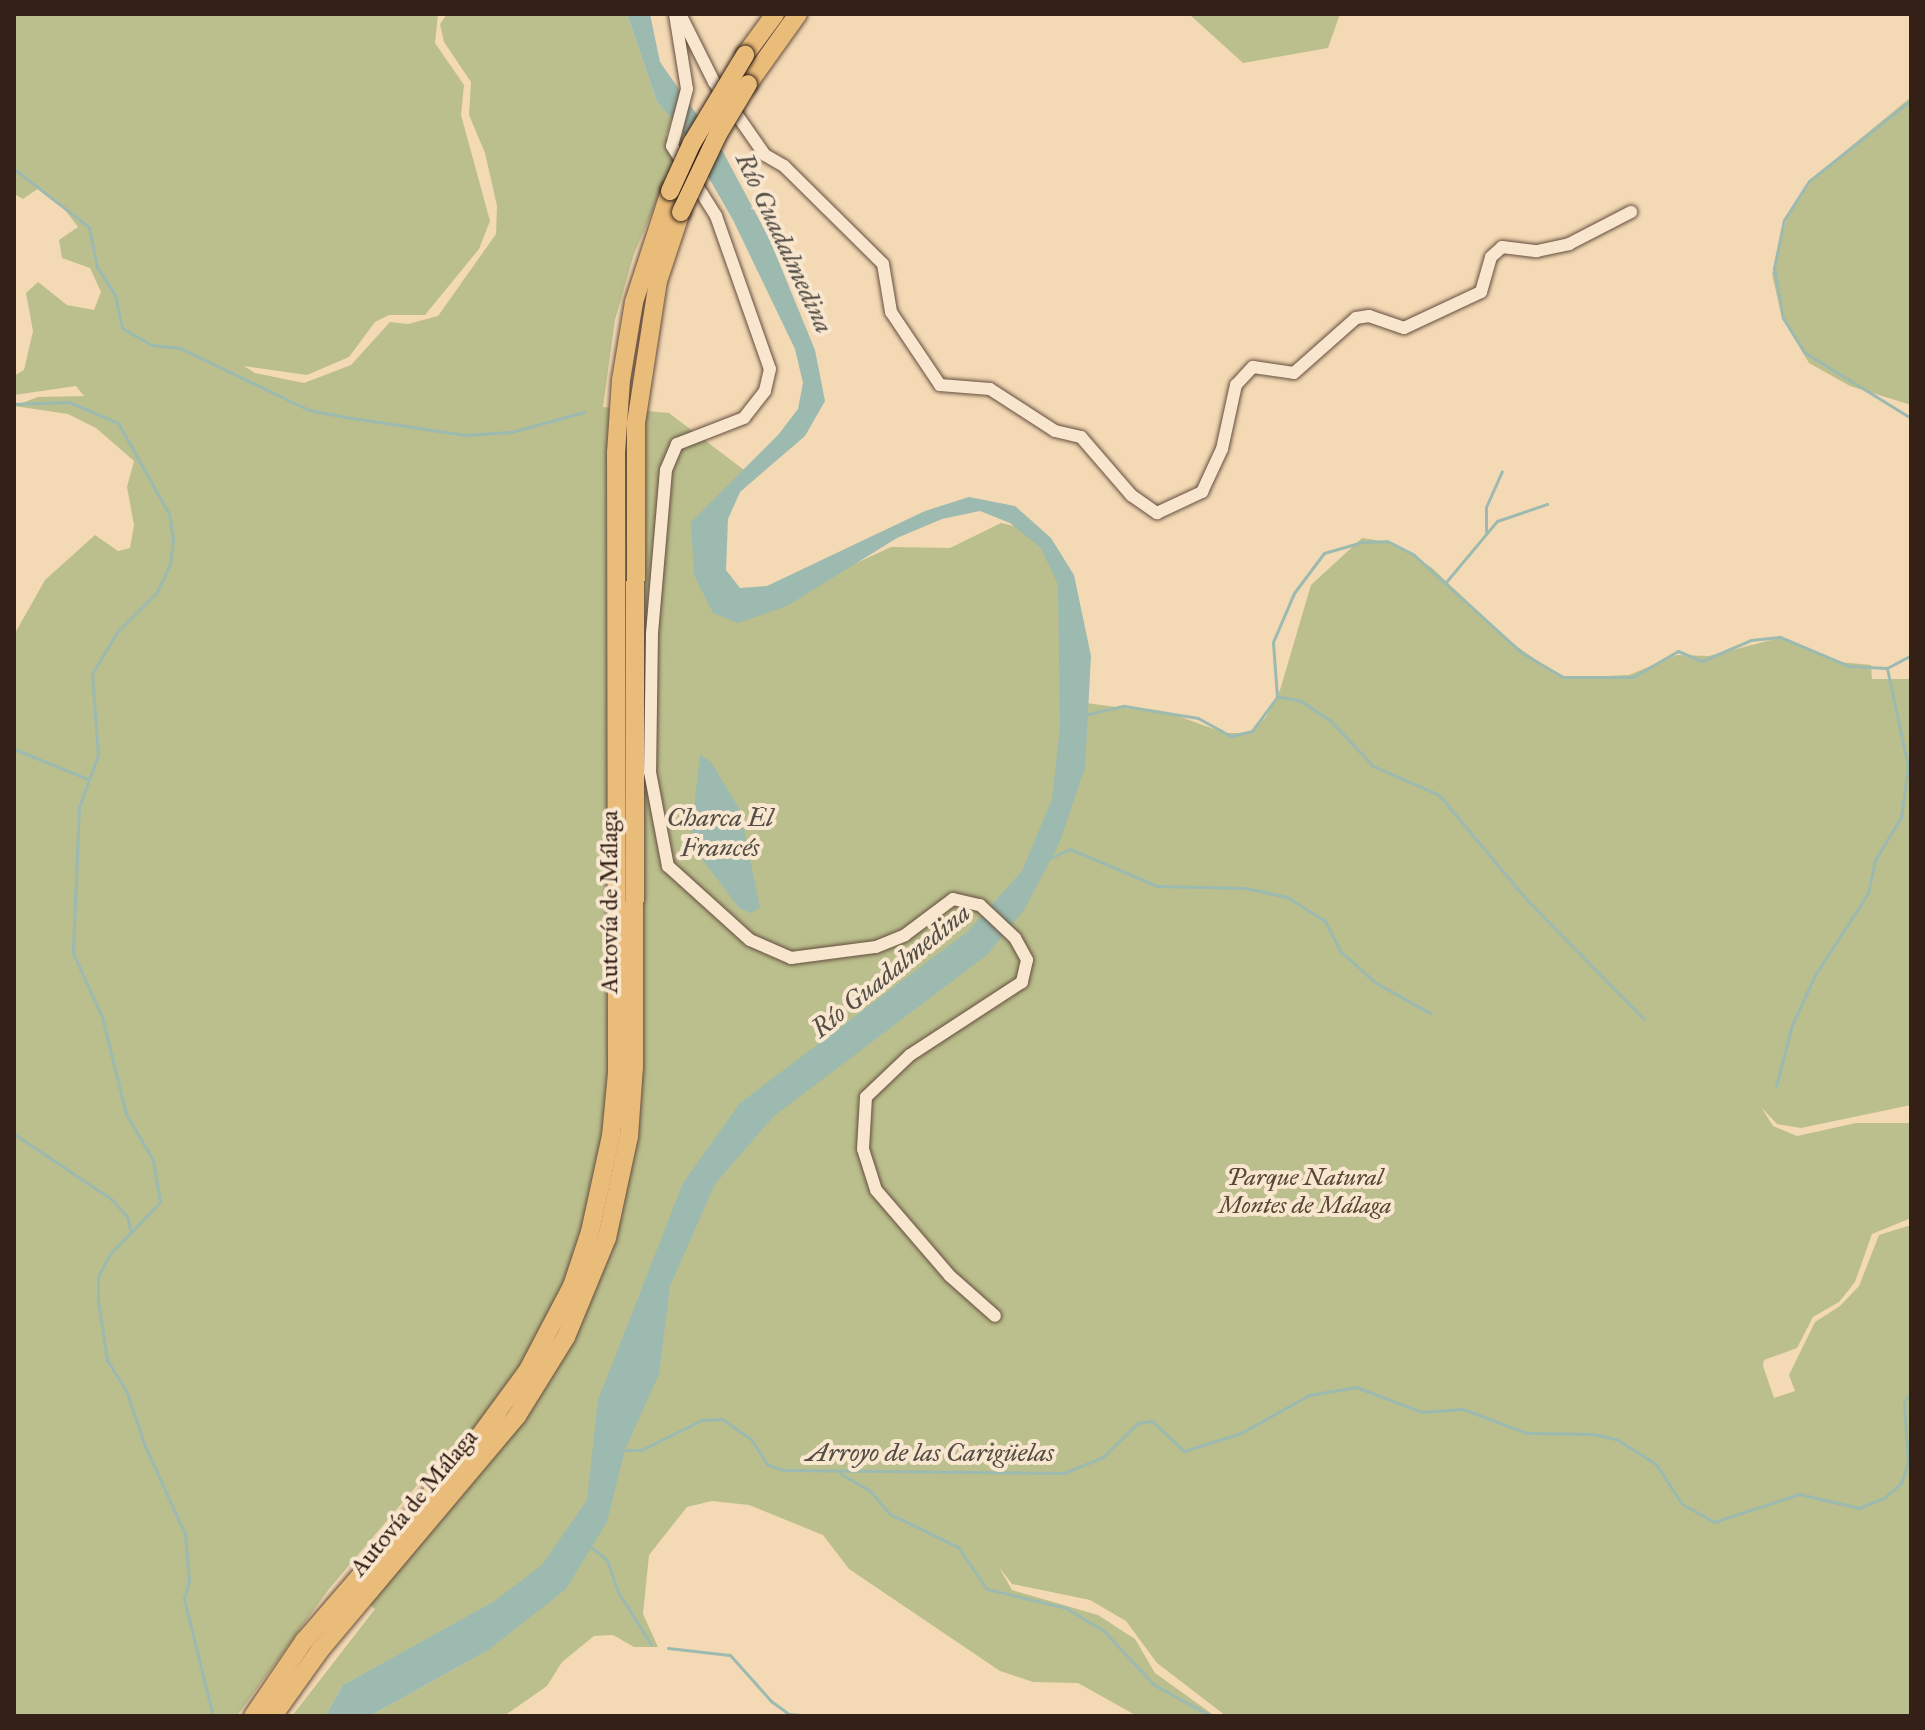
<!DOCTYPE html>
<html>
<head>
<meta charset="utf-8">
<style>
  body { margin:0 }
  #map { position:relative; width:1925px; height:1730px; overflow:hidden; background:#f4d9b5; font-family:"IM FELL Great Primer",serif }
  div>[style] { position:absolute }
  .green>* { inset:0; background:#bbbf8d }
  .water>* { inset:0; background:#9cbab0 }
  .stream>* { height:3px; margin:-1.5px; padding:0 1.5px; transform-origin:1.5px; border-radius:1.5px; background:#9cbab0 }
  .roads { filter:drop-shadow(0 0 2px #644e3e) drop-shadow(0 0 2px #644e3e) }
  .minor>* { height:12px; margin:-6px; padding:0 6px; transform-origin:6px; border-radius:6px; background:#f8e6cf }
  .highway>* { height:18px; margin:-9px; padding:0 9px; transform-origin:9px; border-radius:9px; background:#eabc7a }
  .bridges { filter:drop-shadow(0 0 2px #342017) drop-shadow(0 0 2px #342017) }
  .highway-bridge>* { height:18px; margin:-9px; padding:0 9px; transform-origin:9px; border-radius:9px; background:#eabc7a }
  span { translate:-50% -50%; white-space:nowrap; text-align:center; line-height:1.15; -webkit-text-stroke:8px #f8e6cf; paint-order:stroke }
  .street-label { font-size:24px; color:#342017 }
  .park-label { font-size:24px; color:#564834; font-style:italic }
  .water-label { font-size:26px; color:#534e45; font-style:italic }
  .frame { position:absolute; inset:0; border:16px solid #342017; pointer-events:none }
</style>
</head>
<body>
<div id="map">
  <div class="green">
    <i style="clip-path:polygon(14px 14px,438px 14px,435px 43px,464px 85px,461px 115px,490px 221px,479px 249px,425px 315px,389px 315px,375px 322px,349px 357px,307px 375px,244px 366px,255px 373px,304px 383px,351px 365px,390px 322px,408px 324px,438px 316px,496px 234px,497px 206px,485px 153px,469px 115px,471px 82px,444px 42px,440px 24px,447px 14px,627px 14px,657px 102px,672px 118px,666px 136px,676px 157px,634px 254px,615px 320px,603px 407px,669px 413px,748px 473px,706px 564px,748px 597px,809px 585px,891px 547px,950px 548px,1001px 523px,1034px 531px,1050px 557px,1075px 627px,1079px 702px,1175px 715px,1225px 733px,1251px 733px,1266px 717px,1280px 690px,1311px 585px,1362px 538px,1394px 543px,1432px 568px,1513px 644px,1563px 678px,1629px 675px,1677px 655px,1709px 656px,1779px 638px,1839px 662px,1871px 665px,1872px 679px,1911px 679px,1911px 1105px,1801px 1128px,1777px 1124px,1761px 1107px,1773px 1126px,1797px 1136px,1856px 1123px,1911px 1123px,1911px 1218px,1872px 1234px,1855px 1282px,1839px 1302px,1813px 1317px,1797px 1348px,1764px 1360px,1763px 1366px,1774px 1398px,1795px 1391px,1789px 1375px,1815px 1322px,1840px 1306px,1859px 1286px,1879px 1235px,1911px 1225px,1911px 1716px,1226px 1716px,1157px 1663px,1126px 1621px,1090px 1600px,1012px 1584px,999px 1567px,1012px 1590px,1098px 1615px,1135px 1639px,1155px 1673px,1215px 1716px,1137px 1716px,1078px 1683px,1033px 1682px,1000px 1671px,849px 1569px,823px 1535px,749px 1505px,712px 1501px,687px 1507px,649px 1555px,643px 1614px,658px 1647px,634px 1647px,613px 1635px,594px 1636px,562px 1662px,547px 1686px,504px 1716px,370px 1716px,487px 1651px,427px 1639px,343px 1685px,325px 1716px,292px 1716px,375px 1609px,356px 1594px,440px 1496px,424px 1477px,329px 1589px,237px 1716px,14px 1716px,14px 635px,45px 580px,95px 535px,118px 551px,130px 548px,134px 525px,127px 487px,134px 461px,96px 428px,68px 414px,14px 406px,38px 397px,84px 396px,76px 386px,14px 395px,14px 376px,24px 370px,33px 331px,26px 293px,38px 282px,67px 305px,94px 310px,101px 292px,90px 268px,62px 258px,59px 240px,78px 227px,62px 206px,39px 188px,23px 199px,14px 194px)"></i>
    <i style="clip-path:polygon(1189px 14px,1340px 14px,1328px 48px,1243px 63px)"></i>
    <i style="clip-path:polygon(1911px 97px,1911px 405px,1850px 386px,1809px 363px,1782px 318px,1772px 274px,1787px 218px,1814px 177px)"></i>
  </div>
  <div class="water">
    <i style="clip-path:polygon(627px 14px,650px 14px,660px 62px,723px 152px,769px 238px,815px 350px,825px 401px,805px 436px,740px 492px,728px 519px,726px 570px,740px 588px,767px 586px,925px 511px,969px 497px,1015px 506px,1051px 538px,1074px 575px,1091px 656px,1085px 768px,1059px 844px,1024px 910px,987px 955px,774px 1116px,715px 1184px,670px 1286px,659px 1374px,625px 1450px,607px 1522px,566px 1589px,487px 1651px,370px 1716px,325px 1716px,343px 1685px,493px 1602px,542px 1565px,587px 1500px,598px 1400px,683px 1183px,740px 1103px,967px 932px,1022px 871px,1052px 799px,1060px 727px,1058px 585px,1041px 548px,1010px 523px,980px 511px,942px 519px,897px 538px,787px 606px,738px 623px,713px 613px,694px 575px,691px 522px,778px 435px,798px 409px,803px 383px,795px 349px,733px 220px,679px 126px,657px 102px)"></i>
    <i style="clip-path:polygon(700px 755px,711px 762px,740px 810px,760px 908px,751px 913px,739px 908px,702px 859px,691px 834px)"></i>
  </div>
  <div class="stream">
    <i style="left:1911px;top:100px;width:130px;rotate:141.5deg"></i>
    <i style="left:1809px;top:181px;width:46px;rotate:122.7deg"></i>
    <i style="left:1784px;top:220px;width:49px;rotate:101.8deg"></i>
    <i style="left:1774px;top:268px;width:51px;rotate:79.8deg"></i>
    <i style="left:1783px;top:318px;width:40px;rotate:58deg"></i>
    <i style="left:1804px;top:352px;width:126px;rotate:31.7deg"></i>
    <i style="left:14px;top:169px;width:95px;rotate:37.7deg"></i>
    <i style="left:89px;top:227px;width:41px;rotate:78.7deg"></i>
    <i style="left:97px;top:267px;width:33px;rotate:57deg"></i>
    <i style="left:115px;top:295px;width:34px;rotate:78deg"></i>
    <i style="left:122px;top:328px;width:34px;rotate:30deg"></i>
    <i style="left:151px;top:345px;width:29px;rotate:6deg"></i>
    <i style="left:180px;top:348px;width:143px;rotate:25.7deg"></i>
    <i style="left:309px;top:410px;width:37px;rotate:11deg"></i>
    <i style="left:345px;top:417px;width:122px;rotate:8.5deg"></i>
    <i style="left:466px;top:435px;width:45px;rotate:-3.8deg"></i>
    <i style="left:511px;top:432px;width:76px;rotate:-15.3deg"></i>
    <i style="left:14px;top:404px;width:55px;rotate:-2.1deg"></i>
    <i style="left:69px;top:402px;width:53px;rotate:23.2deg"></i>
    <i style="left:118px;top:423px;width:104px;rotate:60.7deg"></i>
    <i style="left:169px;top:514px;width:26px;rotate:81deg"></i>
    <i style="left:173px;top:540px;width:24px;rotate:97deg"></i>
    <i style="left:170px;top:564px;width:31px;rotate:115deg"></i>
    <i style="left:157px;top:592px;width:57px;rotate:135deg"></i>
    <i style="left:117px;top:632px;width:49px;rotate:120.8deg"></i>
    <i style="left:92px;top:674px;width:81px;rotate:85.8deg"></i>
    <i style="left:98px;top:755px;width:55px;rotate:110.1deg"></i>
    <i style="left:79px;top:807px;width:146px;rotate:92.4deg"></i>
    <i style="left:73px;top:953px;width:70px;rotate:65.6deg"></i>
    <i style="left:102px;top:1017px;width:100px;rotate:76.1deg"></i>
    <i style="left:126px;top:1114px;width:53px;rotate:59.6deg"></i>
    <i style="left:153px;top:1160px;width:43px;rotate:80.5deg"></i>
    <i style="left:160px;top:1202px;width:72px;rotate:133.9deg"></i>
    <i style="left:110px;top:1254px;width:26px;rotate:118deg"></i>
    <i style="left:98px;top:1277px;width:24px;rotate:90deg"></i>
    <i style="left:98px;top:1301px;width:60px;rotate:81.3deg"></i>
    <i style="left:107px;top:1360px;width:36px;rotate:58deg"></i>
    <i style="left:126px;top:1390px;width:59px;rotate:71.3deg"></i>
    <i style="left:145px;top:1446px;width:97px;rotate:65.6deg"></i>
    <i style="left:185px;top:1534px;width:47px;rotate:85.1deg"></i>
    <i style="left:189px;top:1581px;width:19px;rotate:106deg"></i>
    <i style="left:184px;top:1599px;width:121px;rotate:76.1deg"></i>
    <i style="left:1486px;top:532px;width:25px;rotate:-90deg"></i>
    <i style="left:1486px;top:507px;width:39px;rotate:-66deg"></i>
    <i style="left:1446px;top:582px;width:80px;rotate:-50.1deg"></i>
    <i style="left:1497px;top:521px;width:53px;rotate:-18.8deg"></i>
    <i style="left:1279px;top:697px;width:20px;rotate:9deg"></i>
    <i style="left:1299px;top:700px;width:38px;rotate:33deg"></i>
    <i style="left:1331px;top:721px;width:62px;rotate:47deg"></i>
    <i style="left:1373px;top:766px;width:72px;rotate:23.7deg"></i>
    <i style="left:1439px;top:795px;width:134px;rotate:50.1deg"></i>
    <i style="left:1525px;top:898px;width:170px;rotate:45.5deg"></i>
    <i style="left:1088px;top:714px;width:37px;rotate:-13deg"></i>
    <i style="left:1124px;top:706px;width:75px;rotate:9.2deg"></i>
    <i style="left:1198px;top:718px;width:38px;rotate:29deg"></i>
    <i style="left:1231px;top:736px;width:22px;rotate:-13deg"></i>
    <i style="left:1252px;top:731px;width:42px;rotate:-53.7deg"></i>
    <i style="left:1277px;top:697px;width:55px;rotate:-94.2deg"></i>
    <i style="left:1273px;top:642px;width:53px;rotate:-66.8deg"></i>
    <i style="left:1294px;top:593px;width:50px;rotate:-53.1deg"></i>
    <i style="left:1324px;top:553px;width:40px;rotate:-16deg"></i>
    <i style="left:1362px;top:542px;width:25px;rotate:-2deg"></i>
    <i style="left:1387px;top:541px;width:30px;rotate:27deg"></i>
    <i style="left:1414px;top:555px;width:146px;rotate:42.2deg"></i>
    <i style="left:1522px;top:653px;width:48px;rotate:30.3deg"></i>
    <i style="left:1563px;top:677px;width:70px"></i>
    <i style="left:1633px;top:677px;width:52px;rotate:-30deg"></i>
    <i style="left:1678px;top:651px;width:26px;rotate:23deg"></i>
    <i style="left:1702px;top:661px;width:53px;rotate:-23.2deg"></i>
    <i style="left:1751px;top:640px;width:29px;rotate:-6deg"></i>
    <i style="left:1780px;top:637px;width:75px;rotate:22.8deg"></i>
    <i style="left:1849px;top:666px;width:38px;rotate:3deg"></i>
    <i style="left:1887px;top:668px;width:27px;rotate:-28deg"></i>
    <i style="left:14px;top:749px;width:80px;rotate:22.1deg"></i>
    <i style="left:1050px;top:858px;width:22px;rotate:-24deg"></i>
    <i style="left:1070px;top:849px;width:95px;rotate:23deg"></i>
    <i style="left:1157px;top:886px;width:89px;rotate:1.3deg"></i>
    <i style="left:1246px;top:888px;width:42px;rotate:12.4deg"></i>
    <i style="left:1287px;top:897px;width:45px;rotate:32.3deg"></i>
    <i style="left:1325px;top:921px;width:35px;rotate:63deg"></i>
    <i style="left:1341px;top:952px;width:47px;rotate:41.5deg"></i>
    <i style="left:1376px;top:983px;width:62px;rotate:29.1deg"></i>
    <i style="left:1776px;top:1086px;width:63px;rotate:-75.3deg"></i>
    <i style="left:1792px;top:1025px;width:55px;rotate:-65.3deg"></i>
    <i style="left:1815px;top:975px;width:98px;rotate:-57.1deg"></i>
    <i style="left:1868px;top:893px;width:34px;rotate:-78deg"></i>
    <i style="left:1875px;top:860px;width:50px;rotate:-58.8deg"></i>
    <i style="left:1901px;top:817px;width:50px;rotate:-82deg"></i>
    <i style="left:1908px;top:767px;width:101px;rotate:-102deg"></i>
    <i style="left:14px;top:1134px;width:117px;rotate:33.8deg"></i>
    <i style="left:111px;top:1199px;width:23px;rotate:47deg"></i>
    <i style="left:127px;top:1216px;width:18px;rotate:77deg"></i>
    <i style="left:624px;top:1450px;width:17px"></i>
    <i style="left:641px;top:1450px;width:68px;rotate:-26.2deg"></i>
    <i style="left:702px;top:1420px;width:20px;rotate:-3deg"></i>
    <i style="left:722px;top:1419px;width:35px;rotate:35deg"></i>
    <i style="left:751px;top:1439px;width:30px;rotate:57deg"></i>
    <i style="left:767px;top:1464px;width:17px;rotate:21deg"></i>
    <i style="left:783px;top:1470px;width:281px;rotate:0.6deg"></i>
    <i style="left:1064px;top:1473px;width:42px;rotate:-22.3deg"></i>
    <i style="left:1103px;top:1457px;width:49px;rotate:-44.2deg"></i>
    <i style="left:1138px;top:1423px;width:14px;rotate:-8deg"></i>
    <i style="left:1152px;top:1421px;width:44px;rotate:43.2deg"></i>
    <i style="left:1184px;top:1451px;width:60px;rotate:-17.5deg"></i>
    <i style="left:1241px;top:1433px;width:78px;rotate:-29.2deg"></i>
    <i style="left:1309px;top:1395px;width:48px;rotate:-9.7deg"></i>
    <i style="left:1356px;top:1387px;width:71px;rotate:20.7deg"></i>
    <i style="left:1422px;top:1412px;width:41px;rotate:-4.2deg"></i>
    <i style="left:1463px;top:1409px;width:68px;rotate:20.6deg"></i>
    <i style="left:1527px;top:1433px;width:66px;rotate:0.9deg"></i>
    <i style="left:1593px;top:1434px;width:26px;rotate:13deg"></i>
    <i style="left:1618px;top:1440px;width:45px;rotate:32.3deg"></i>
    <i style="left:1656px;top:1464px;width:48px;rotate:57deg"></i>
    <i style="left:1682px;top:1504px;width:37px;rotate:29deg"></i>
    <i style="left:1714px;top:1522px;width:89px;rotate:-18.2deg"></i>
    <i style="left:1799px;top:1494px;width:62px;rotate:13.1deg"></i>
    <i style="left:1859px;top:1508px;width:27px;rotate:-22deg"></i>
    <i style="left:1884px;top:1498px;width:23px;rotate:-41deg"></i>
    <i style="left:1901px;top:1483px;width:21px;rotate:-71deg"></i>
    <i style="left:1908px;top:1463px;width:61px;rotate:-93.8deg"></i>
    <i style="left:1904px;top:1402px;width:12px;rotate:-55deg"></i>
    <i style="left:841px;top:1474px;width:34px;rotate:30deg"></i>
    <i style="left:870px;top:1491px;width:30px;rotate:49deg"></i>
    <i style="left:890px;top:1514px;width:76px;rotate:25.9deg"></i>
    <i style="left:958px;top:1547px;width:51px;rotate:55.4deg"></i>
    <i style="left:987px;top:1589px;width:81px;rotate:13.5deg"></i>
    <i style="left:1066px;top:1608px;width:44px;rotate:31.2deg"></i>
    <i style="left:1104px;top:1631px;width:72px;rotate:47.2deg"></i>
    <i style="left:1153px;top:1684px;width:66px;rotate:28.9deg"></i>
    <i style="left:591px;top:1547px;width:21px;rotate:39deg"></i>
    <i style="left:607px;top:1560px;width:34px;rotate:71deg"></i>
    <i style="left:618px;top:1592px;width:62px;rotate:57.6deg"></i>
    <i style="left:668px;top:1648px;width:62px;rotate:6.4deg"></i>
    <i style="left:730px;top:1655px;width:62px;rotate:48.3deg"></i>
    <i style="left:771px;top:1701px;width:22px;rotate:36deg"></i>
    <i style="left:789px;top:1714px;width:21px;rotate:5deg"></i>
  </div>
  <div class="roads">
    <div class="minor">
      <i style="left:675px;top:14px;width:76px;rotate:80.9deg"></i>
      <i style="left:687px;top:89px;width:59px;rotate:104.7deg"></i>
      <i style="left:672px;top:146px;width:83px;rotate:57.8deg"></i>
      <i style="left:716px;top:216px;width:162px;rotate:70.6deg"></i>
      <i style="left:770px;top:369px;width:23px;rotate:103deg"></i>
      <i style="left:765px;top:391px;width:34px;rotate:128deg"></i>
      <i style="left:744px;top:418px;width:72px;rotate:158.8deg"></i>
      <i style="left:677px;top:444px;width:28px;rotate:113deg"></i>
      <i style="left:666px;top:470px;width:164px;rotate:94.9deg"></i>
      <i style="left:652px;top:633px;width:139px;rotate:90.8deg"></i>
      <i style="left:650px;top:772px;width:96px;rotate:79.2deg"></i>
      <i style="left:668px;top:866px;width:110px;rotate:42.1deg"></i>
      <i style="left:750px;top:940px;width:45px;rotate:23.7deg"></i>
      <i style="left:791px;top:958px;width:86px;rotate:-7.4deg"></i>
      <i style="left:876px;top:947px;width:31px;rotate:-22deg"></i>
      <i style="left:905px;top:935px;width:60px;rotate:-36.9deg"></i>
      <i style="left:953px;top:899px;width:28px;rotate:13deg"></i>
      <i style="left:980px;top:905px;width:48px;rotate:43.3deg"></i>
      <i style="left:1015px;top:938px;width:25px;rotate:61deg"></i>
      <i style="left:1027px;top:960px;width:23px;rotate:103deg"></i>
      <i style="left:1022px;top:982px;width:134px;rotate:146.9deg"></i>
      <i style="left:910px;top:1055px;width:61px;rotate:136.3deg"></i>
      <i style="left:866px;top:1097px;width:52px;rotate:93.3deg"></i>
      <i style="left:863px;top:1149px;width:43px;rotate:72.4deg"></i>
      <i style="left:876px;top:1190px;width:113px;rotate:49.3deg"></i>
      <i style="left:950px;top:1276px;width:60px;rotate:41.6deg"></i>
      <i style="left:680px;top:14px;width:76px;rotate:63.4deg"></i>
      <i style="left:714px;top:82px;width:89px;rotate:55.1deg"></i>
      <i style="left:765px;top:155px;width:22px;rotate:30deg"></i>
      <i style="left:784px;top:166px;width:139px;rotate:44.7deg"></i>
      <i style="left:883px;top:264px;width:49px;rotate:80.5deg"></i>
      <i style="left:891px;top:312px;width:88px;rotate:56.1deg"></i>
      <i style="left:940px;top:385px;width:50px;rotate:4.6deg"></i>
      <i style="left:990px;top:389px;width:77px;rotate:32.9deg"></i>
      <i style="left:1055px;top:431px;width:27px;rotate:13deg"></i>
      <i style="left:1081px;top:437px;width:77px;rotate:49.2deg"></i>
      <i style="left:1131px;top:495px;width:32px;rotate:35deg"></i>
      <i style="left:1157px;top:513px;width:50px;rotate:-25deg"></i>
      <i style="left:1202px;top:492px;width:47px;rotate:-65.1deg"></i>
      <i style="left:1222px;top:449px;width:66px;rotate:-77.7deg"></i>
      <i style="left:1236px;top:385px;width:25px;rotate:-47deg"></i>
      <i style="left:1253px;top:367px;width:41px;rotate:8.3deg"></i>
      <i style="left:1294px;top:373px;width:83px;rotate:-41.6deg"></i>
      <i style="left:1356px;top:318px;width:13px;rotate:-9deg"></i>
      <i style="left:1369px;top:316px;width:37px;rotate:19deg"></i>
      <i style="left:1404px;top:328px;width:85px;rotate:-25.1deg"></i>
      <i style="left:1481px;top:292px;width:36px;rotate:-74deg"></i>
      <i style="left:1491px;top:257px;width:15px;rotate:-42deg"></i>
      <i style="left:1502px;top:247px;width:35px;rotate:7deg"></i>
      <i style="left:1537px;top:251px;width:33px;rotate:-12deg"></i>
      <i style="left:1569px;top:244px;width:70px;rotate:-27.3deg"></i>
    </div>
    <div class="highway">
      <i style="left:745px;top:55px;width:51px;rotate:-53.8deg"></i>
      <i style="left:748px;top:84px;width:86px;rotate:-54.5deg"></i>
      <i style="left:253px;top:1716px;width:91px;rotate:-55.8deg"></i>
      <i style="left:304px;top:1641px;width:254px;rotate:-49.2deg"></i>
      <i style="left:470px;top:1449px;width:98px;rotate:-53.7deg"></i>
      <i style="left:528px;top:1370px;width:95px;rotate:-62.4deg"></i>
      <i style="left:572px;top:1286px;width:57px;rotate:-71.6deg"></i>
      <i style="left:590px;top:1232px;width:98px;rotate:-77.7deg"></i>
      <i style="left:611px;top:1136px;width:64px;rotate:-84.6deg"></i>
      <i style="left:617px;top:1072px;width:619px;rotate:-90.09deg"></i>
      <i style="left:616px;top:453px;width:73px;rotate:-86.1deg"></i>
      <i style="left:621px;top:380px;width:79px;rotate:-80.5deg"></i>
      <i style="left:634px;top:302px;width:117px;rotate:-72deg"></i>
      <i style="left:273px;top:1716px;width:81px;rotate:-54.5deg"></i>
      <i style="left:320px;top:1650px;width:306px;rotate:-49.9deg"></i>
      <i style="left:517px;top:1416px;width:93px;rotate:-58.2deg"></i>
      <i style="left:566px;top:1337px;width:107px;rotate:-67.5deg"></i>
      <i style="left:607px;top:1238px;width:104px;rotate:-77.8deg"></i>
      <i style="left:629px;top:1136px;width:69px;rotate:-85.9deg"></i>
      <i style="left:634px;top:1067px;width:644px;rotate:-89.82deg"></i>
      <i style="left:636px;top:423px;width:144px;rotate:-81.2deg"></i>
      <i style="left:658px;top:281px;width:73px;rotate:-71.6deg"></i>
    </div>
  </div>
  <div class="bridges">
    <div class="highway-bridge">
      <i style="left:670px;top:191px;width:53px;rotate:-65.4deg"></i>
      <i style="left:692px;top:143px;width:103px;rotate:-58.9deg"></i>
      <i style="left:681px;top:212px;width:86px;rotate:-64.6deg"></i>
      <i style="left:718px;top:134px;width:58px;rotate:-59deg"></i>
    </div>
  </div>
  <div class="street-label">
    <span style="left:610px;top:902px;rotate:-90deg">Autovía de Málaga</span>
    <span style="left:414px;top:1503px;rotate:-50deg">Autovía de Málaga</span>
  </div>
  <div class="park-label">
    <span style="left:1305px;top:1192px">Parque Natural<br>Montes de Málaga</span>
  </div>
  <div class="water-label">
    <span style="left:784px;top:243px;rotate:65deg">Río Guadalmedina</span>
    <span style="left:720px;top:833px">Charca El<br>Francés</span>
    <span style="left:891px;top:971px;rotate:-39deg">Río Guadalmedina</span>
    <span style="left:930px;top:1453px">Arroyo de las Carigüelas</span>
  </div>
  <div class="frame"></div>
</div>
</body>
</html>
